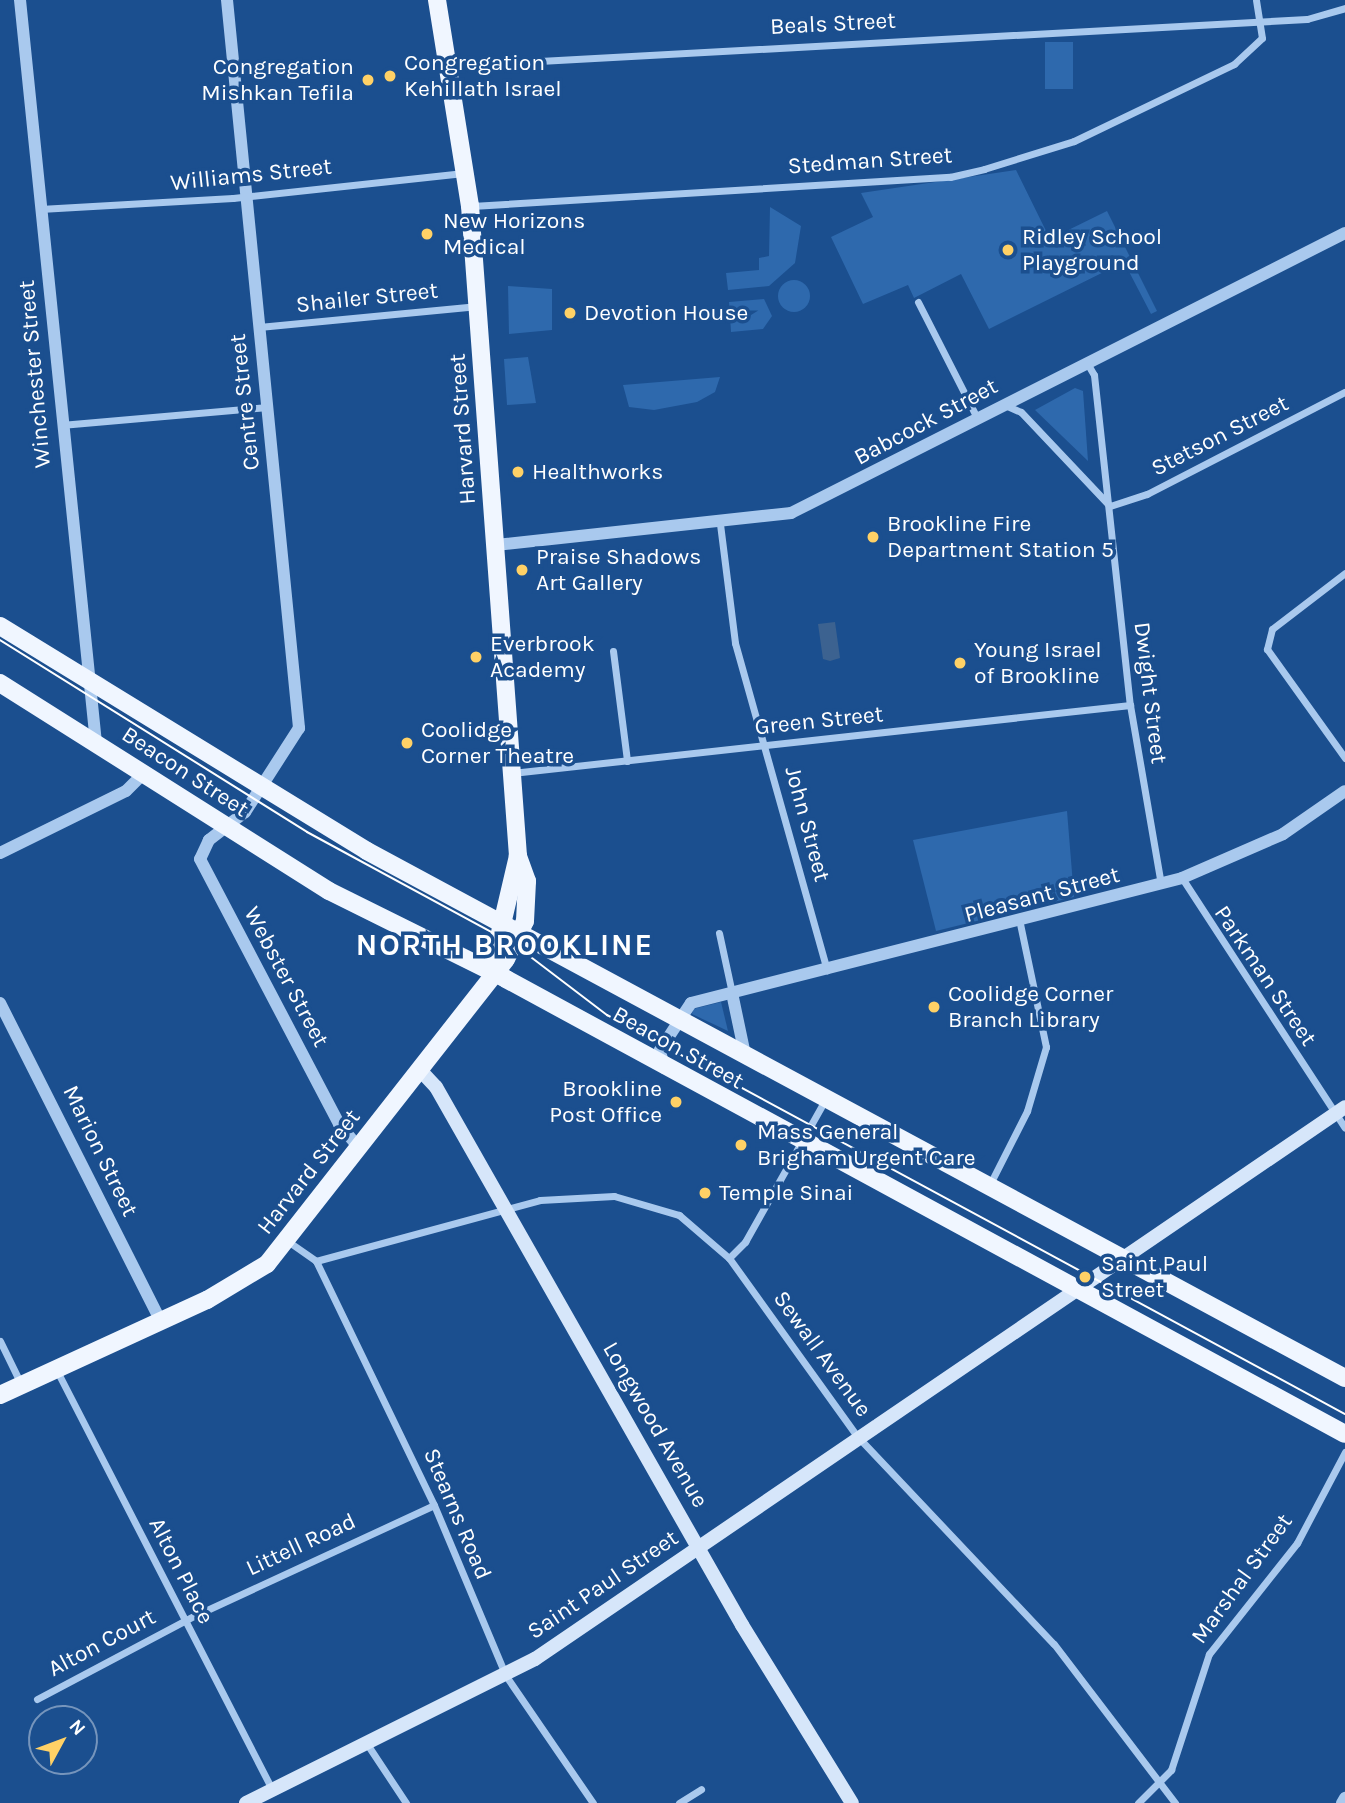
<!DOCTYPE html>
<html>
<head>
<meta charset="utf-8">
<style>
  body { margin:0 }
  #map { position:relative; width:1345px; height:1803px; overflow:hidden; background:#1b4f8f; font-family:Karla,sans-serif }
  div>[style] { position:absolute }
  .green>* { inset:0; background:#2e69ad; transform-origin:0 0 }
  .round { border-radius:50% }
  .water>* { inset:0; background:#3c6290 }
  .minor>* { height:7px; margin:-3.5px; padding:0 3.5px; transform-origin:3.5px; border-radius:3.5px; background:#a9c9ee }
  .tertiary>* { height:12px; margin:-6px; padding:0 6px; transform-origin:6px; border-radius:6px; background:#a9c9ee }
  .secondary>* { height:14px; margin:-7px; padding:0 7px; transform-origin:7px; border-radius:7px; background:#d6e6fa }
  .primary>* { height:18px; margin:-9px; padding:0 9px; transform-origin:9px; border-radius:9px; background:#f0f6ff }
  .tram>* { height:2px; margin:-1px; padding:0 1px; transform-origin:1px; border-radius:1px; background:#fff }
  .dots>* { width:19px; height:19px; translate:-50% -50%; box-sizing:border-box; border:4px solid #1b4f8f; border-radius:50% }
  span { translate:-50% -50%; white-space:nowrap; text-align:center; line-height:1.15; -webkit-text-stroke:7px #1b4f8f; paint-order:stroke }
  .street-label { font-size:23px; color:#fff }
  .poi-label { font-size:23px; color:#fff }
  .left { translate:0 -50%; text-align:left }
  .right { translate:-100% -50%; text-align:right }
  .district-label { font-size:30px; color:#fff; font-weight:700; letter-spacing:2px }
  .north { position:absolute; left:28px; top:1705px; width:70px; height:70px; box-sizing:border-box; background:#1b4f8f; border:2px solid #7695bc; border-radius:50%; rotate:49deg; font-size:19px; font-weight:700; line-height:28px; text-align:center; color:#fff }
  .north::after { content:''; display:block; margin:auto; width:24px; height:32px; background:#ffd166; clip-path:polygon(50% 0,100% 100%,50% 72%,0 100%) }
</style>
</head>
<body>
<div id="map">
  <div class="green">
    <i style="left:1045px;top:42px;width:28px;height:47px"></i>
    <i style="clip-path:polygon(1016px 170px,1050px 239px,1107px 211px,1157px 311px,1151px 314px,1124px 262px,989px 329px,961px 274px,914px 298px,908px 285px,863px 304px,831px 237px,873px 217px,861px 193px)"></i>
    <i style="clip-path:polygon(770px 207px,801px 226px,795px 263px,769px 286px,728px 290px,726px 273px,759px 270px,759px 258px,769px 256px)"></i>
    <i class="round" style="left:778px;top:280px;width:32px;height:32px"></i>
    <i style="clip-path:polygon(508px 286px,552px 289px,552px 330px,509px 334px)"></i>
    <i style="clip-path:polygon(764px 299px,772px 316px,763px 329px,731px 332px,729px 302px)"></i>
    <i style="clip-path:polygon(528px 357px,536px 403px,507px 405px,504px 359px)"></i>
    <i style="clip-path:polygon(720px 377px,715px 392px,697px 402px,654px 410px,629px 407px,623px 385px)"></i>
    <i style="clip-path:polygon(1075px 388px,1083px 391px,1088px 461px,1035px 410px)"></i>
    <i style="clip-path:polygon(1067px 811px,1074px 897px,936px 931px,913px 840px)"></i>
    <i style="clip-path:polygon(721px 1002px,728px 1031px,692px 1014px,693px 1009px)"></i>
  </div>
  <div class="water">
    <i style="clip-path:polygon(835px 622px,840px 658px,830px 661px,823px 659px,818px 624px)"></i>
  </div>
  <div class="minor">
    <i style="left:450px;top:66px;width:858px;rotate:-3.14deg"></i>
    <i style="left:1307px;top:19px;width:40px;rotate:-16deg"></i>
    <i style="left:472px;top:206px;width:479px;rotate:-3.5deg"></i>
    <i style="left:950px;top:177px;width:35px;rotate:-13deg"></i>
    <i style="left:984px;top:169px;width:94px;rotate:-17.3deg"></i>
    <i style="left:1074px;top:141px;width:178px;rotate:-25.7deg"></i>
    <i style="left:1234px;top:64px;width:38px;rotate:-43deg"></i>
    <i style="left:1262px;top:38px;width:38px;rotate:-99deg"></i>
    <i style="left:40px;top:209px;width:193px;rotate:-3.3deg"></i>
    <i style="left:233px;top:198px;width:232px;rotate:-6.2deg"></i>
    <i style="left:918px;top:302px;width:130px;rotate:63deg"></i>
    <i style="left:259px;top:327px;width:220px;rotate:-5.5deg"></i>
    <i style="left:1087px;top:363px;width:14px;rotate:60deg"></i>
    <i style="left:1094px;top:375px;width:332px;rotate:83.8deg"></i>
    <i style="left:1130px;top:705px;width:182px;rotate:80.2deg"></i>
    <i style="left:1005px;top:405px;width:17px;rotate:24deg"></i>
    <i style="left:1021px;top:412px;width:128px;rotate:46.6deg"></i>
    <i style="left:61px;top:425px;width:207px;rotate:-5deg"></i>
    <i style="left:1110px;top:506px;width:39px;rotate:-18deg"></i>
    <i style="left:1147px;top:494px;width:223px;rotate:-27.3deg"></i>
    <i style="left:720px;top:524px;width:120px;rotate:82.8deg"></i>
    <i style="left:735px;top:643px;width:340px;rotate:74.3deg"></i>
    <i style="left:1345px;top:573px;width:92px;rotate:142.5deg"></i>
    <i style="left:1272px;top:629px;width:21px;rotate:104deg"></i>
    <i style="left:1267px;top:649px;width:134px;rotate:54.4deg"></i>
    <i style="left:613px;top:651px;width:111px;rotate:82.7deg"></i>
    <i style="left:512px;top:773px;width:622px;rotate:-6.28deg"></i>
    <i style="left:1182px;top:878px;width:298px;rotate:56.9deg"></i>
    <i style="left:719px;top:933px;width:61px;rotate:77.8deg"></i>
    <i style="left:990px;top:1184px;width:82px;rotate:-63.1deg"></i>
    <i style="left:1027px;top:1111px;width:67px;rotate:-73.5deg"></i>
    <i style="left:1046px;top:1047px;width:126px;rotate:-101.9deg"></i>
    <i style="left:289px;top:1242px;width:33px;rotate:35deg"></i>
    <i style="left:316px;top:1261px;width:271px;rotate:64.2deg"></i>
    <i style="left:434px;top:1505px;width:186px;rotate:67.2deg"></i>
    <i style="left:506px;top:1676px;width:154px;rotate:55.6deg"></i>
    <i style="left:729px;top:1258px;width:23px;rotate:-45deg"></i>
    <i style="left:745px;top:1242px;width:165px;rotate:-60.6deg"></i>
    <i style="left:316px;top:1261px;width:232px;rotate:-15.2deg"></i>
    <i style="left:540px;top:1200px;width:74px;rotate:-3.1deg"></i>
    <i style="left:614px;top:1196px;width:68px;rotate:16.3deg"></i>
    <i style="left:679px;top:1215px;width:66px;rotate:40.7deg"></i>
    <i style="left:729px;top:1258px;width:219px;rotate:54.3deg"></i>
    <i style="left:857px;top:1436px;width:286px;rotate:46.6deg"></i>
    <i style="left:1054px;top:1644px;width:200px;rotate:52.7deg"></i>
    <i style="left:0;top:1341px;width:48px;rotate:64deg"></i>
    <i style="left:56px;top:1369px;width:473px;rotate:62.8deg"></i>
    <i style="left:37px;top:1699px;width:178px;rotate:-27.9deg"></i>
    <i style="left:194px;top:1616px;width:264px;rotate:-24.8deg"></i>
    <i style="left:367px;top:1744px;width:71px;rotate:56.5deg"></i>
    <i style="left:679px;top:1803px;width:26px;rotate:-32deg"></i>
    <i style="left:1138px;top:1803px;width:47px;rotate:-45deg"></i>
    <i style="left:1171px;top:1770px;width:122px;rotate:-71.9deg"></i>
    <i style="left:1209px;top:1654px;width:142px;rotate:-51.6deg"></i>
    <i style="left:1297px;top:1543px;width:103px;rotate:-62.2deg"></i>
  </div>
  <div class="tertiary">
    <i style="left:20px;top:0;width:747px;rotate:84.16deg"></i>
    <i style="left:227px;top:0;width:732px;rotate:84.35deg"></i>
    <i style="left:299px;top:728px;width:100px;rotate:122.7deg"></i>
    <i style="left:245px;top:812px;width:46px;rotate:142.1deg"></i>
    <i style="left:209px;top:840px;width:21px;rotate:115deg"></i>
    <i style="left:200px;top:859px;width:299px;rotate:62.3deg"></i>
    <i style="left:339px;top:1124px;width:31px;rotate:50deg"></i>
    <i style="left:496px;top:545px;width:297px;rotate:-6.2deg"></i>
    <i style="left:791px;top:513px;width:621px;rotate:-26.81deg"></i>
    <i style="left:0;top:853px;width:140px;rotate:-26.2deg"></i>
    <i style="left:126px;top:791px;width:23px;rotate:-45deg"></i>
    <i style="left:732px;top:993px;width:58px;rotate:78.1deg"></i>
    <i style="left:0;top:1003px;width:355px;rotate:63.2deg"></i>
    <i style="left:664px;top:1068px;width:18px;rotate:-103deg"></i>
    <i style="left:660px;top:1050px;width:56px;rotate:-56.6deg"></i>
    <i style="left:691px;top:1003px;width:507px;rotate:-14.28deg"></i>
    <i style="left:1182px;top:878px;width:110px;rotate:-23.5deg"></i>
    <i style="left:1283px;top:834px;width:75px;rotate:-34.7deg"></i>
    <i style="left:1342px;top:1803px;width:6px;rotate:-59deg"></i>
  </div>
  <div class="secondary">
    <i style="left:420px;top:1070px;width:23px;rotate:47deg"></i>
    <i style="left:436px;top:1087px;width:619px;rotate:60.37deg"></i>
    <i style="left:742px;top:1625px;width:209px;rotate:58.3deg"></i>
    <i style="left:246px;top:1803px;width:323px;rotate:-26.5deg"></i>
    <i style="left:535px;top:1659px;width:980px;rotate:-34.27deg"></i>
  </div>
  <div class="primary">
    <i style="left:0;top:626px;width:430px;rotate:31.5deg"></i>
    <i style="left:367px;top:851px;width:1111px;rotate:28.32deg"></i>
    <i style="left:0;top:683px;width:389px;rotate:32.3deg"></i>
    <i style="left:329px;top:891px;width:198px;rotate:26.4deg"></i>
    <i style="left:506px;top:979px;width:954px;rotate:28.47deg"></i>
    <i style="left:491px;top:971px;width:118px;rotate:-76.8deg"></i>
    <i style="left:0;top:1395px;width:228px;rotate:-24.7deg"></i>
    <i style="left:207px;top:1300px;width:70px;rotate:-31deg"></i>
    <i style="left:267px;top:1264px;width:387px;rotate:-51.9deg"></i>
    <i style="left:506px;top:959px;width:42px;rotate:-63.4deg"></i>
    <i style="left:525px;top:921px;width:40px;rotate:-87.1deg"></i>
    <i style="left:527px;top:881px;width:27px;rotate:-110deg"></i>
    <i style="left:518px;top:856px;width:652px;rotate:-94.22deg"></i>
    <i style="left:470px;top:206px;width:209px;rotate:-99.1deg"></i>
  </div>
  <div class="tram">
    <i style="left:0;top:640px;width:362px;rotate:32deg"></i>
    <i style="left:307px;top:832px;width:237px;rotate:28.5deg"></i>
    <i style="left:515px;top:945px;width:116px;rotate:37.3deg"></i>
    <i style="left:607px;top:1015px;width:839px;rotate:28.4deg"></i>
  </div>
  <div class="dots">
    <i style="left:390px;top:76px;background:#ffd166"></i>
    <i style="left:368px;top:80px;background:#ffd166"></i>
    <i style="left:427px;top:234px;background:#ffd166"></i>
    <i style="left:1008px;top:250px;background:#ffd166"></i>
    <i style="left:570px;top:313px;background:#ffd166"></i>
    <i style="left:518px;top:472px;background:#ffd166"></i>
    <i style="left:873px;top:537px;background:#ffd166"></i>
    <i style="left:522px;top:570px;background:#ffd166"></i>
    <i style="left:476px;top:657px;background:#ffd166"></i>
    <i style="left:960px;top:663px;background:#ffd166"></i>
    <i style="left:407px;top:743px;background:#ffd166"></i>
    <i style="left:934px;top:1007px;background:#ffd166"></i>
    <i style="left:676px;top:1102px;background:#ffd166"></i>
    <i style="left:741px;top:1145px;background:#ffd166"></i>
    <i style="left:705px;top:1193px;background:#ffd166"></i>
    <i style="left:1085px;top:1277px;background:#ffd166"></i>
  </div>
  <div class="street-label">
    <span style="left:833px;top:24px;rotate:-3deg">Beals Street</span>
    <span style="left:870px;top:161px;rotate:-4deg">Stedman Street</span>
    <span style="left:251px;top:175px;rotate:-6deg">Williams Street</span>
    <span style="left:367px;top:298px;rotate:-6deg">Shailer Street</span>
    <span style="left:35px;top:374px;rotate:-95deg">Winchester Street</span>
    <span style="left:245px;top:402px;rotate:-96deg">Centre Street</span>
    <span style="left:926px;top:422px;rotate:-28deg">Babcock Street</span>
    <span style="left:463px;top:429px;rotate:-94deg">Harvard Street</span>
    <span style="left:1220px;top:436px;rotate:-27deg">Stetson Street</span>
    <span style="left:1150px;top:693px;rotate:83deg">Dwight Street</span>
    <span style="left:819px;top:721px;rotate:-6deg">Green Street</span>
    <span style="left:185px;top:772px;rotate:33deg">Beacon Street</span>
    <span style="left:807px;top:824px;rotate:75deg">John Street</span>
    <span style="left:1042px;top:895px;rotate:-15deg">Pleasant Street</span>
    <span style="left:1265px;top:976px;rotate:56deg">Parkman Street</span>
    <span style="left:286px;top:977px;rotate:62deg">Webster Street</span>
    <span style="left:678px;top:1048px;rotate:29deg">Beacon Street</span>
    <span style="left:100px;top:1151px;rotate:64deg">Marion Street</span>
    <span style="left:309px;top:1172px;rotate:-52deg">Harvard Street</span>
    <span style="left:822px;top:1354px;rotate:54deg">Sewall Avenue</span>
    <span style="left:655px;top:1425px;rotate:60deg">Longwood Avenue</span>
    <span style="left:457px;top:1514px;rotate:67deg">Stearns Road</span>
    <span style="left:301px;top:1545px;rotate:-25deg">Littell Road</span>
    <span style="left:181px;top:1571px;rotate:63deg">Alton Place</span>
    <span style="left:1242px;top:1579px;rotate:-54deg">Marshal Street</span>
    <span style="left:603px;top:1585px;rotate:-34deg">Saint Paul Street</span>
    <span style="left:102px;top:1643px;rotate:-28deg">Alton Court</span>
  </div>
  <div class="poi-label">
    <span class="left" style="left:404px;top:76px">Congregation<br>Kehillath Israel</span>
    <span class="right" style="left:354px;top:80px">Congregation<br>Mishkan Tefila</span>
    <span class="left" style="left:443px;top:234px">New Horizons<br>Medical</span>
    <span class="left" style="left:1022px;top:250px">Ridley School<br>Playground</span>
    <span class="left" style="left:584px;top:313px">Devotion House</span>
    <span class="left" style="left:532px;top:472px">Healthworks</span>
    <span class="left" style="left:887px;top:537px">Brookline Fire<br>Department Station 5</span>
    <span class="left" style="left:536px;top:570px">Praise Shadows<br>Art Gallery</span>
    <span class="left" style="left:490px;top:657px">Everbrook<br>Academy</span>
    <span class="left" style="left:974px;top:663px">Young Israel<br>of Brookline</span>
    <span class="left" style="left:421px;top:743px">Coolidge<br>Corner Theatre</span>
    <span class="left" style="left:948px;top:1007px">Coolidge Corner<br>Branch Library</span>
    <span class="right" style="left:662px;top:1102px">Brookline<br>Post Office</span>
    <span class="left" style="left:757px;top:1145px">Mass General<br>Brigham Urgent Care</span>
    <span class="left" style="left:719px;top:1193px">Temple Sinai</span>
    <span class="left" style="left:1101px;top:1277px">Saint Paul<br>Street</span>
  </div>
  <div class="district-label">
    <span style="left:505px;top:945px">NORTH BROOKLINE</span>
  </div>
  <div class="north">N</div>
</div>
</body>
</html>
